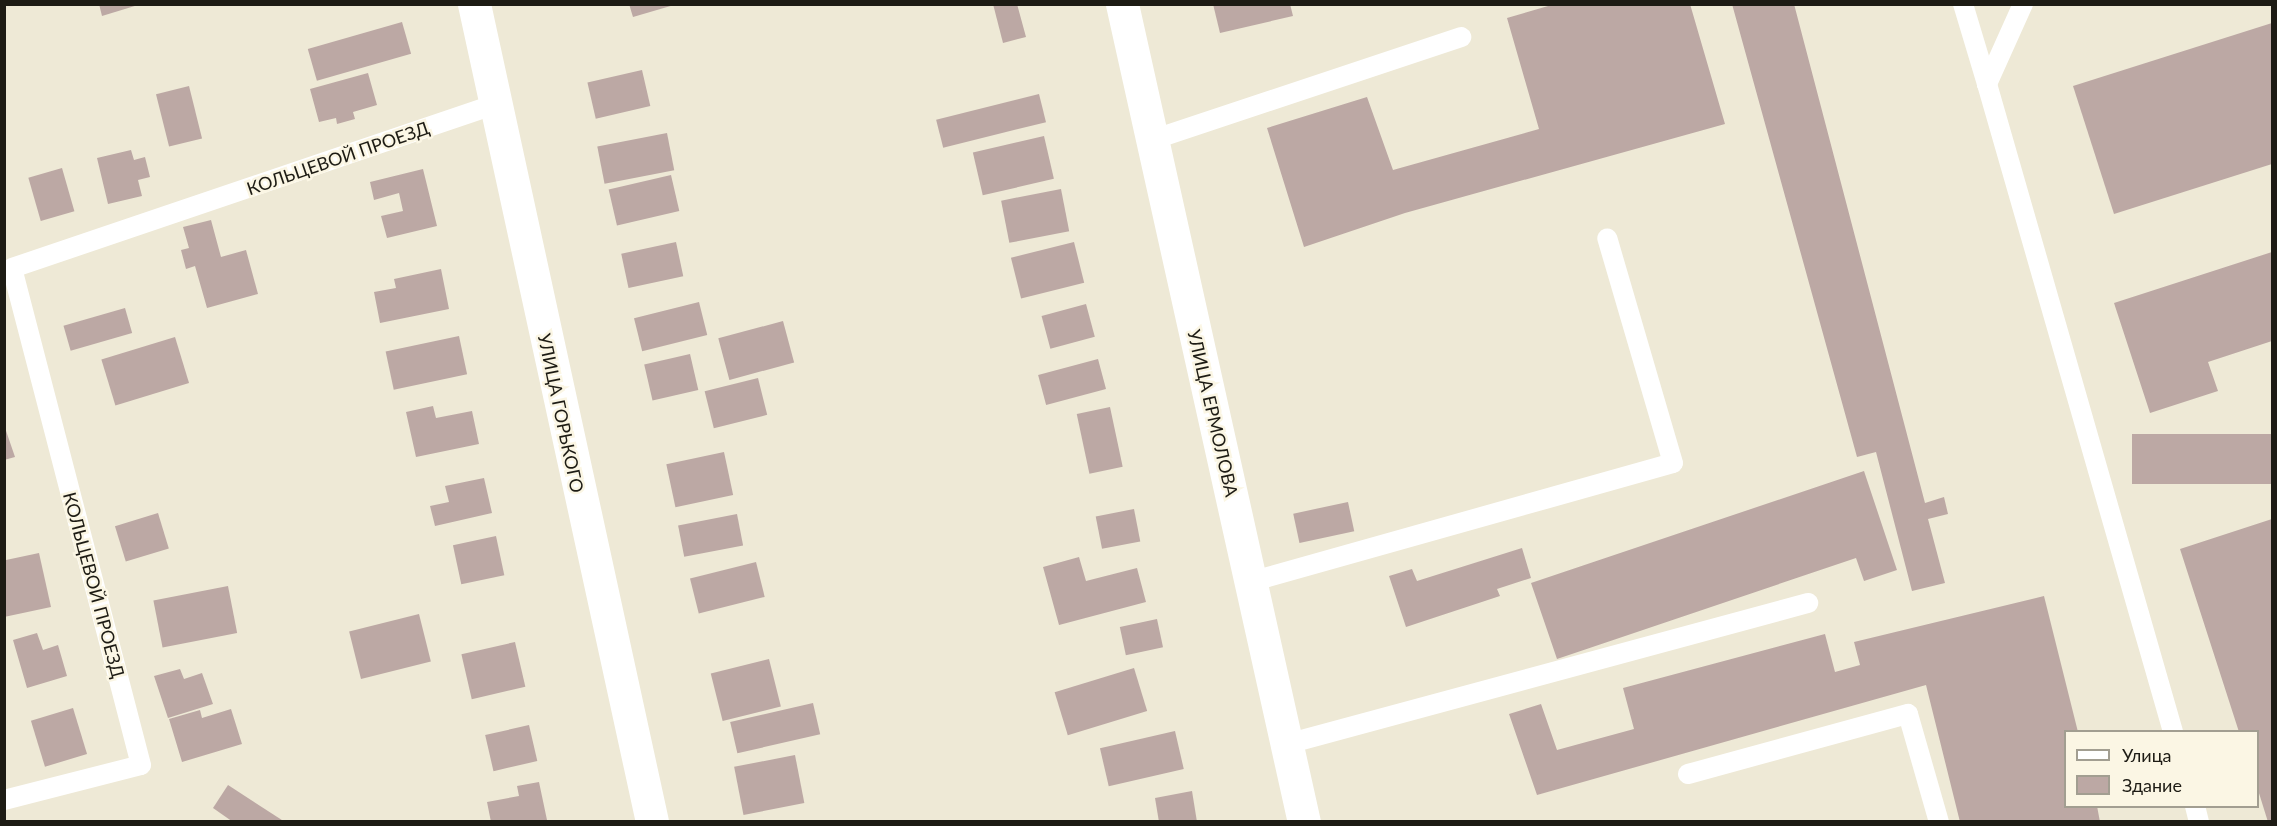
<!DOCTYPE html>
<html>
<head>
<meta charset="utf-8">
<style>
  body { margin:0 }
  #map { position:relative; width:2277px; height:826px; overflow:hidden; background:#eee9d6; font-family:Lato,sans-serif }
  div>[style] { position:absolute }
  .building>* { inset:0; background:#bca8a4; transform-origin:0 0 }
  .service>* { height:20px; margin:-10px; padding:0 10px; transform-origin:10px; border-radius:10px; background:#fff }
  .minor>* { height:33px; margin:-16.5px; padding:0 16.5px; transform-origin:16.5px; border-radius:16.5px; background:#fff }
  .tertiary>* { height:33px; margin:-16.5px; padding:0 16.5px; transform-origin:16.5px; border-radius:16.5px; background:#fff }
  span { translate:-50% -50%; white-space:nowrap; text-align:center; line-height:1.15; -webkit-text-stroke:5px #fbf6e4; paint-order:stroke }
  .street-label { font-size:18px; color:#1d1b14 }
  .frame { position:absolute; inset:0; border:6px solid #1d1b14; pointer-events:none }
  .legend { position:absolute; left:2064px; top:730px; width:195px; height:78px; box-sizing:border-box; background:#fbf6e4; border:2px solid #a29e91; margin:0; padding:8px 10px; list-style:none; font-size:18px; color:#1d1b14 }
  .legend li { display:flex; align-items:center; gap:12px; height:30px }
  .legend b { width:30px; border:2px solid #a29e91 }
</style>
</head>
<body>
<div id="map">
  <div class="building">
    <i style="clip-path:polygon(99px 4px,138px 4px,138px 5px,102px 16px)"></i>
    <i style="clip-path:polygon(629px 4px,674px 4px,674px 5px,633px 17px)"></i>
    <i style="clip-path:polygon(993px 4px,1017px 4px,1026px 37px,1003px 43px)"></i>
    <i style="clip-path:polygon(1213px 4px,1290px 4px,1293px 16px,1220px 33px)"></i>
    <i style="clip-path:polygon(1555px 4px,1690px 4px,1725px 124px,1405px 213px,1304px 247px,1267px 128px,1367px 97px,1393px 170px,1539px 129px,1507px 18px)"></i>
    <i style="clip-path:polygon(1732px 4px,1794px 4px,1925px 503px,1944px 497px,1948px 514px,1928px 519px,1945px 583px,1912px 591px,1876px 452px,1857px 457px)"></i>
    <i style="left:402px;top:22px;width:33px;height:98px;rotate:74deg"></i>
    <i style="clip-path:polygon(2272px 23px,2272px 164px,2114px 214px,2073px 86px)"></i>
    <i style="left:642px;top:70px;width:37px;height:56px;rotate:77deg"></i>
    <i style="clip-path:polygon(368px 73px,377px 105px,353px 112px,355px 119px,337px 124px,336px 118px,319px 122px,310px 89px)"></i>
    <i style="left:189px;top:86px;width:54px;height:34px;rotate:76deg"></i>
    <i style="left:1039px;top:94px;width:29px;height:106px;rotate:76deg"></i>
    <i style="left:667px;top:133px;width:38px;height:71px;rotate:79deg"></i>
    <i style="left:1044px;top:136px;width:44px;height:73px;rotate:77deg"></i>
    <i style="clip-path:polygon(131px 150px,134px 160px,145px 157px,150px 177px,138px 180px,142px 196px,108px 204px,97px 158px)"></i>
    <i style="left:62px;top:168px;width:45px;height:35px;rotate:74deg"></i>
    <i style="clip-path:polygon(423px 169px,437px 226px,387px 238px,381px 216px,403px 211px,399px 193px,374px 200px,370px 182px)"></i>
    <i style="left:671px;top:175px;width:37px;height:64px;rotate:77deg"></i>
    <i style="left:1061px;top:189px;width:43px;height:61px;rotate:79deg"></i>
    <i style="clip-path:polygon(211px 220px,221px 257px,246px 250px,258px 294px,207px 308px,195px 266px,186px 269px,181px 250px,189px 248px,183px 227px)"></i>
    <i style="left:676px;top:242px;width:35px;height:56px;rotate:78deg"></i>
    <i style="left:1074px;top:242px;width:42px;height:65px;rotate:76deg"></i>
    <i style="clip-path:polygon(2272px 252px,2272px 341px,2208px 362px,2218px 391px,2150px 413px,2114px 303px)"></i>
    <i style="clip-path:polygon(441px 269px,449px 309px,380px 323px,374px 292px,396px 288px,394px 279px)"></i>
    <i style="left:699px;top:302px;width:34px;height:67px;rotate:76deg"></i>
    <i style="left:1086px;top:304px;width:34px;height:46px;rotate:75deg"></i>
    <i style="left:125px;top:308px;width:26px;height:64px;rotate:74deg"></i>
    <i style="left:783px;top:321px;width:43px;height:67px;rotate:75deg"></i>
    <i style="left:459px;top:336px;width:39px;height:75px;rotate:78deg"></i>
    <i style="left:175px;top:337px;width:48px;height:77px;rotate:73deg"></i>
    <i style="left:690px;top:354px;width:37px;height:47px;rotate:77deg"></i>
    <i style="left:1098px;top:359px;width:31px;height:62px;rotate:75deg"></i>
    <i style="left:758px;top:378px;width:38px;height:55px;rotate:76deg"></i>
    <i style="clip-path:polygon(433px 406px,436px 418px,472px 411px,479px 444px,416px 457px,406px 412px)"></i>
    <i style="left:1110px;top:407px;width:61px;height:34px;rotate:78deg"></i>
    <i style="clip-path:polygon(4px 425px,15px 457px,4px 460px)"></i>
    <i style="left:2272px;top:434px;width:50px;height:140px;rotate:90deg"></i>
    <i style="left:724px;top:452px;width:44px;height:59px;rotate:78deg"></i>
    <i style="clip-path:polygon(1864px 471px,1897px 570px,1864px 581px,1856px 558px,1557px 659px,1531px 583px)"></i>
    <i style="clip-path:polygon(484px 478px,492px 513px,435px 526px,430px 506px,449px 502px,445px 486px)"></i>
    <i style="left:1348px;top:502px;width:30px;height:56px;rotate:78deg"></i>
    <i style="left:1134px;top:509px;width:33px;height:39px;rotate:79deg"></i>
    <i style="left:158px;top:513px;width:37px;height:45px;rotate:73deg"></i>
    <i style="left:737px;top:514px;width:32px;height:60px;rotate:79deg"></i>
    <i style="clip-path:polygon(2272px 519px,2272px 822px,2268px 822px,2258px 790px,2258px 732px,2239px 732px,2180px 549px)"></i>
    <i style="left:496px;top:536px;width:40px;height:44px;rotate:78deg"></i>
    <i style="clip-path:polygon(1522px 548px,1531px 578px,1497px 589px,1500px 596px,1406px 627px,1389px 576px,1412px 569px,1417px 581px)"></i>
    <i style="clip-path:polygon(39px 553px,51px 607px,4px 617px,6px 560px)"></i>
    <i style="clip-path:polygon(1079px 557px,1086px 581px,1137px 568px,1146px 602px,1059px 625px,1043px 567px)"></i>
    <i style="left:756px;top:562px;width:36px;height:68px;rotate:76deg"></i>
    <i style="left:228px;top:586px;width:48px;height:76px;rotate:79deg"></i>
    <i style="clip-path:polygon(2044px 596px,2078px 732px,2066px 732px,2066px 806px,2097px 806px,2100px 822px,1960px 822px,1926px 685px,1537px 795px,1509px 714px,1541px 704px,1557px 750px,1634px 729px,1623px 688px,1825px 634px,1835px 672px,1860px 665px,1854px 642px)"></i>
    <i style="left:419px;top:614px;width:49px;height:72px;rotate:76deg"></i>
    <i style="left:1157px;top:619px;width:29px;height:38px;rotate:78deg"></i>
    <i style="clip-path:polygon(37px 633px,43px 650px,58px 645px,67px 676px,27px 688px,13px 640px)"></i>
    <i style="left:515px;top:642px;width:46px;height:55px;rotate:77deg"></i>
    <i style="left:769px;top:659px;width:49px;height:60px;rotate:76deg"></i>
    <i style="left:1134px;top:668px;width:45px;height:83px;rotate:73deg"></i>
    <i style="clip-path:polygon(180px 669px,184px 679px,202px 673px,213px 704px,168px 718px,154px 676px)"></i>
    <i style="left:813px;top:703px;width:32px;height:85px;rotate:77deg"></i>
    <i style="left:73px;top:708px;width:48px;height:44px;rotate:73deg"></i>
    <i style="clip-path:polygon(231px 709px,242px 744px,182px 762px,169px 719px,200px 710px,202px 718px)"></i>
    <i style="left:529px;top:725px;width:37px;height:45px;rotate:77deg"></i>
    <i style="left:1175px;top:731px;width:39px;height:77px;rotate:77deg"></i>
    <i style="left:795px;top:755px;width:49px;height:62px;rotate:79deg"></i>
    <i style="clip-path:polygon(539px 782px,547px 820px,491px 822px,487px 802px,519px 796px,517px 786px)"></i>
    <i style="clip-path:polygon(228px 785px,285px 822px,233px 822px,213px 808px)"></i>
    <i style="clip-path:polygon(1192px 791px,1197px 822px,1159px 822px,1155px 798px)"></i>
  </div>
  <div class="service">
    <i style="left:1963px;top:4px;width:84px;rotate:73.3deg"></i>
    <i style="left:2023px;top:4px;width:88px;rotate:114.2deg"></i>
    <i style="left:1987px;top:84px;width:674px;rotate:73.98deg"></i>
    <i style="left:1152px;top:140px;width:326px;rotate:-18.4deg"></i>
    <i style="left:1250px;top:582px;width:439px;rotate:-15.7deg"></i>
    <i style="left:1673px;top:463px;width:234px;rotate:-106.3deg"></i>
    <i style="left:1287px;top:744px;width:540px;rotate:-15.14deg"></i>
    <i style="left:1688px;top:774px;width:228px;rotate:-15.3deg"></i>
    <i style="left:1908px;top:714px;width:112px;rotate:74deg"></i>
    <i style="left:4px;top:800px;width:141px;rotate:-14.3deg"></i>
    <i style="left:141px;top:765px;width:513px;rotate:-104.55deg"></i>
    <i style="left:12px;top:268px;width:508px;rotate:-18.72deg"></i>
    <i style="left:2195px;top:806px;width:16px;rotate:76deg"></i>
  </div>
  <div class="minor">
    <i style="left:474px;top:4px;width:837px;rotate:77.72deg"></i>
  </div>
  <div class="tertiary">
    <i style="left:1122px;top:4px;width:838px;rotate:77.46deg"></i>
  </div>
  <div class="street-label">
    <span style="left:338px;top:158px;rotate:-19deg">КОЛЬЦЕВОЙ ПРОЕЗД</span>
    <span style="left:561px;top:413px;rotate:78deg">УЛИЦА ГОРЬКОГО</span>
    <span style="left:1213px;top:413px;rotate:77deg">УЛИЦА ЕРМОЛОВА</span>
    <span style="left:94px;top:585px;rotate:75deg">КОЛЬЦЕВОЙ ПРОЕЗД</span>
  </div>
  <div class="frame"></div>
  <ul class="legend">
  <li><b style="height:8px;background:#fff"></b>Улица</li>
  <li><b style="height:16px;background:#bca8a4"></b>Здание</li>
  </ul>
</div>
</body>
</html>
